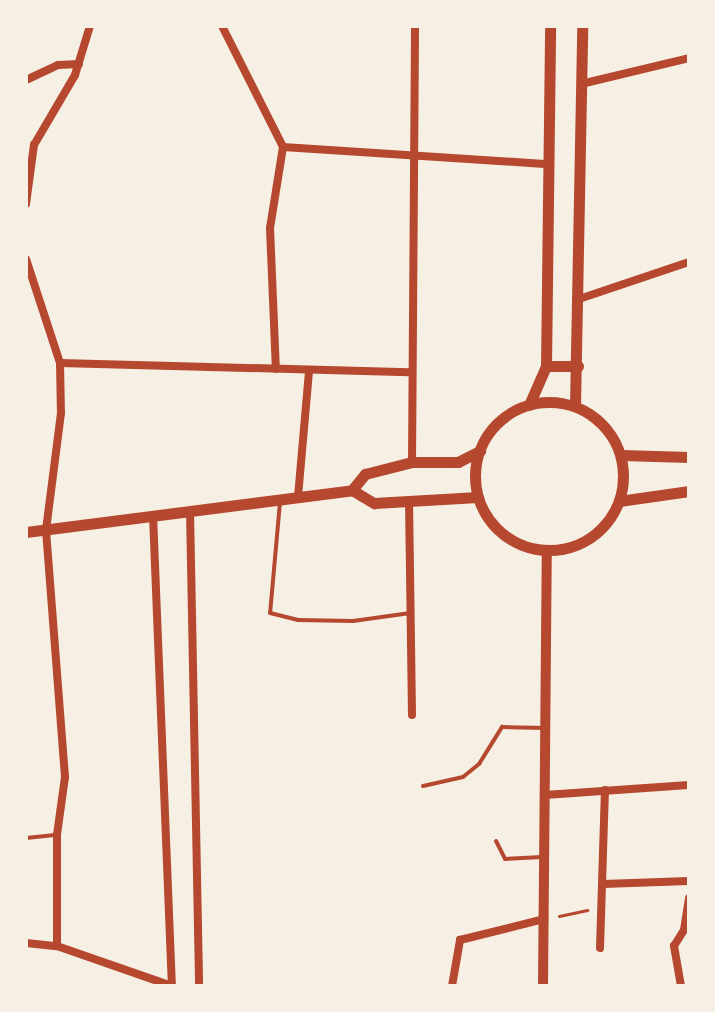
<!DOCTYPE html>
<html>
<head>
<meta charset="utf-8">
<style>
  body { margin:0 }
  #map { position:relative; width:715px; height:1012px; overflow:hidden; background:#f6efe4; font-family:"Fira Sans Condensed",sans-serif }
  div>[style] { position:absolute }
  .path>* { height:3px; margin:-1.5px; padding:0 1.5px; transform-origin:1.5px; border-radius:1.5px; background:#b5482f }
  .service>* { height:4px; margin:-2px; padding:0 2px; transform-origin:2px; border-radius:2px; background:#b5482f }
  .minor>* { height:8px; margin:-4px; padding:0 4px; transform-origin:4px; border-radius:4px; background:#b5482f }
  .tertiary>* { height:10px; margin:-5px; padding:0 5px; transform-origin:5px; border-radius:5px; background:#b5482f }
  .secondary>* { height:11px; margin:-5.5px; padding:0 5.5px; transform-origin:5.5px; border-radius:5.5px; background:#b5482f }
  .secondary>.ring { margin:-5.5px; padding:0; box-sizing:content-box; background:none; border:11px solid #b5482f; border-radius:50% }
  span { translate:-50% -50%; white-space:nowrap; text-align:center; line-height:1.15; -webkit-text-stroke:6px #f6efe4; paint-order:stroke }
  .frame { position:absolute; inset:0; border:28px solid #f6efe4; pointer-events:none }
</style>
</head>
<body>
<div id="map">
  <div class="path">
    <i style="left:559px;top:916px;width:29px;rotate:-12deg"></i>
  </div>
  <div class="service">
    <i style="left:280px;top:502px;width:111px;rotate:95.1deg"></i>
    <i style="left:270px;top:613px;width:29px;rotate:14deg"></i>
    <i style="left:298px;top:620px;width:55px;rotate:1deg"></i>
    <i style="left:353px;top:621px;width:58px;rotate:-8deg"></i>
    <i style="left:423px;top:786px;width:41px;rotate:-12.7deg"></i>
    <i style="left:463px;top:777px;width:21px;rotate:-39deg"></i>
    <i style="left:479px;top:764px;width:44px;rotate:-58.1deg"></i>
    <i style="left:502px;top:727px;width:44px;rotate:1.3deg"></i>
    <i style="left:26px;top:838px;width:29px;rotate:-6deg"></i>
    <i style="left:496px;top:841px;width:20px;rotate:63deg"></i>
    <i style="left:505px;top:859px;width:37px;rotate:-3deg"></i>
  </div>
  <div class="minor">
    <i style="left:222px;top:26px;width:136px;rotate:63.2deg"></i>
    <i style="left:283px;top:147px;width:82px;rotate:99.1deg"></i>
    <i style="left:270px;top:228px;width:141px;rotate:87.6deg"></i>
    <i style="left:26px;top:80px;width:35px;rotate:-25deg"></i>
    <i style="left:58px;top:65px;width:21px;rotate:-3deg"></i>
    <i style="left:581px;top:84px;width:111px;rotate:-13.5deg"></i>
    <i style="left:283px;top:147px;width:266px;rotate:3.7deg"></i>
    <i style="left:26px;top:204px;width:60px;rotate:-82.3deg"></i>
    <i style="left:34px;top:145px;width:81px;rotate:-59.6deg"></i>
    <i style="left:75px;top:75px;width:51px;rotate:-73deg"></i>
    <i style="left:26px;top:259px;width:109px;rotate:71.9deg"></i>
    <i style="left:60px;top:363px;width:50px;rotate:88.9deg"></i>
    <i style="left:61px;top:413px;width:118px;rotate:97.3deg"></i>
    <i style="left:46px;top:530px;width:248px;rotate:85.6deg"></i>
    <i style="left:65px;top:777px;width:59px;rotate:97.9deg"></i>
    <i style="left:57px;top:835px;width:111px;rotate:90deg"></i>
    <i style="left:579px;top:299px;width:116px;rotate:-18.6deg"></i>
    <i style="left:60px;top:363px;width:349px;rotate:1.5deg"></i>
    <i style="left:412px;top:462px;width:436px;rotate:-89.6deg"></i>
    <i style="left:298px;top:497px;width:127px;rotate:-85deg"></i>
    <i style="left:409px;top:500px;width:215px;rotate:89.2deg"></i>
    <i style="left:190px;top:511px;width:475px;rotate:88.9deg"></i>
    <i style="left:153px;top:515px;width:471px;rotate:87.7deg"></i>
    <i style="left:545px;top:795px;width:144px;rotate:-4deg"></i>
    <i style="left:603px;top:884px;width:86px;rotate:-2deg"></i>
    <i style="left:26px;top:943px;width:31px;rotate:6deg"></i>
    <i style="left:57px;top:946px;width:122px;rotate:19.2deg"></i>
    <i style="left:600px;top:948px;width:158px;rotate:-88.2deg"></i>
    <i style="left:452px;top:986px;width:47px;rotate:-80.1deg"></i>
    <i style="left:460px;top:940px;width:87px;rotate:-14deg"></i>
    <i style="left:681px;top:986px;width:41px;rotate:-99.9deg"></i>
    <i style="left:674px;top:946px;width:19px;rotate:-58deg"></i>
    <i style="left:684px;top:930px;width:32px;rotate:-81deg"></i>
  </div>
  <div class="tertiary">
    <i style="left:543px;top:986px;width:436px;rotate:-89.5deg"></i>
  </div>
  <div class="secondary">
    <i style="left:546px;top:366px;width:32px"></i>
    <i class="ring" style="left:475px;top:402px;width:137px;height:137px"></i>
    <i style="left:529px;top:405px;width:43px;rotate:-66.4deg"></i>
    <i style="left:546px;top:366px;width:340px;rotate:-89.3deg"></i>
    <i style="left:575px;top:406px;width:380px;rotate:-88.9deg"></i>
    <i style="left:621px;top:455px;width:68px;rotate:1.7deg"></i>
    <i style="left:352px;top:490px;width:21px;rotate:-51deg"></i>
    <i style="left:365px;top:474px;width:49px;rotate:-14.3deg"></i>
    <i style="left:412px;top:462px;width:46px"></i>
    <i style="left:458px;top:462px;width:25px;rotate:-27deg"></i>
    <i style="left:352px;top:490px;width:26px;rotate:31deg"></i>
    <i style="left:374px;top:503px;width:104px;rotate:-3.3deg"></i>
    <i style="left:619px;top:501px;width:71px;rotate:-8.1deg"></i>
    <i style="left:26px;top:532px;width:329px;rotate:-7.3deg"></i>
  </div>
  <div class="frame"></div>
</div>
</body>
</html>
